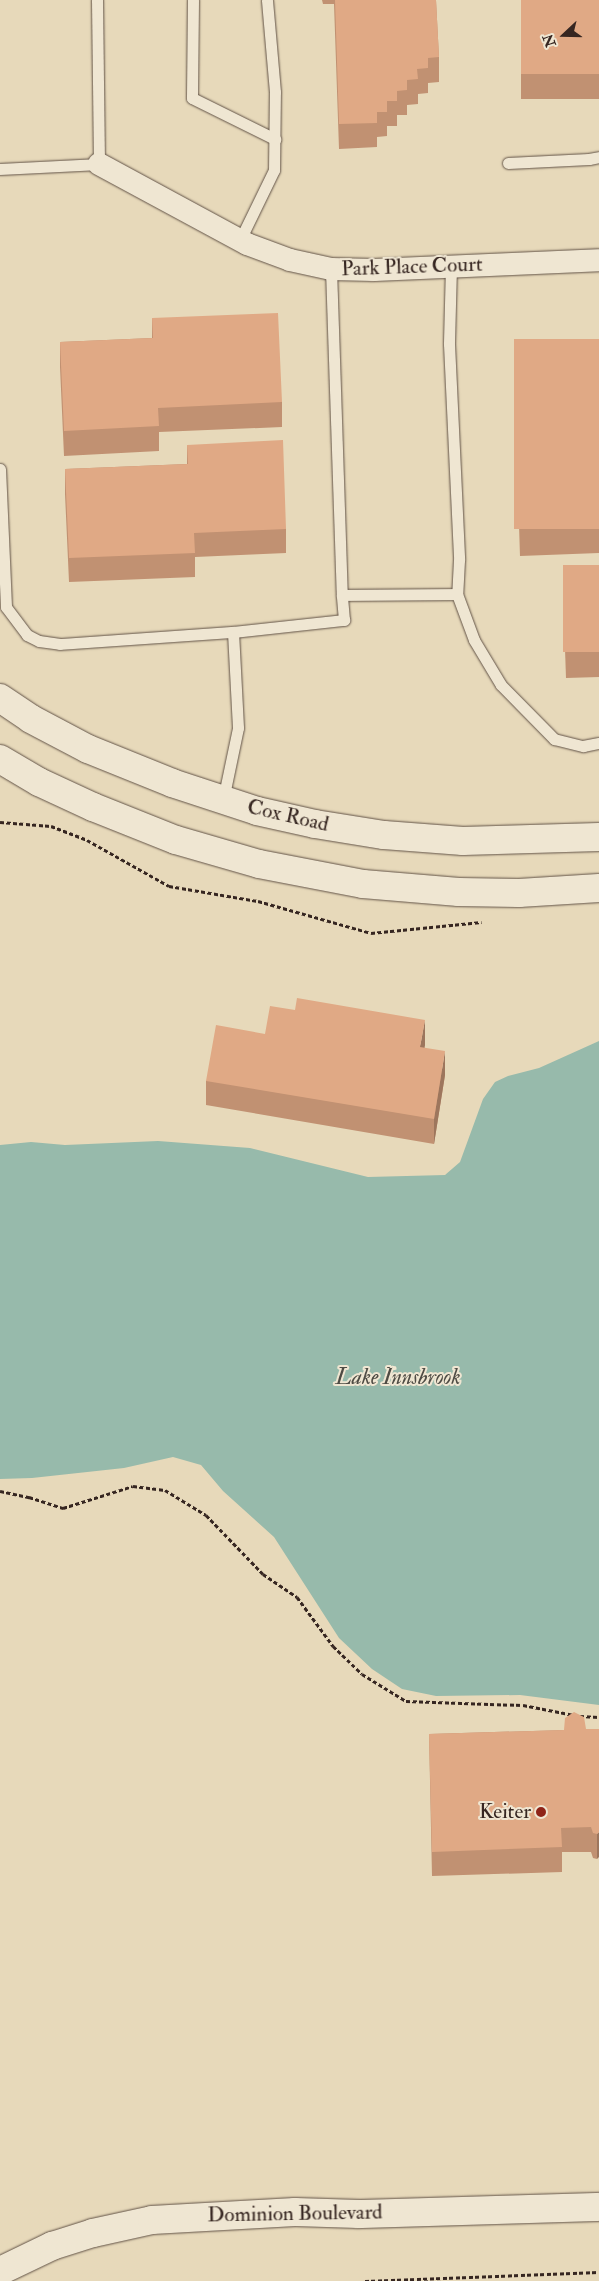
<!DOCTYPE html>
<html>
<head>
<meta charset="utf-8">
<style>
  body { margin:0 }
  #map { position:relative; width:599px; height:2281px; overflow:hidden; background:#e7d9ba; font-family:"IM FELL Double Pica",serif }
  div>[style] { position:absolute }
  .water>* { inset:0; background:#97baab }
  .path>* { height:3px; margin-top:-1.5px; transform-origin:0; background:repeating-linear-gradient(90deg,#362621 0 4px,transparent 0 6.5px) }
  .roads { filter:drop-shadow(0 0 1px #625347) drop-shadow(0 0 1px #625347) }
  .service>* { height:11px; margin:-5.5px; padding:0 5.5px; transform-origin:5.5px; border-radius:5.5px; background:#efe6d2 }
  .minor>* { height:22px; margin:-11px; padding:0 11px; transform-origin:11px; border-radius:11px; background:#efe6d2 }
  .tertiary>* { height:28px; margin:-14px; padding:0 14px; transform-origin:14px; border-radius:14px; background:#efe6d2 }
  .secondary>* { height:28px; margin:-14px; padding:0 14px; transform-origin:14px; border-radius:14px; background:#efe6d2 }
  .wall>* { inset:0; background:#c19172; transform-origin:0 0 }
  .shaded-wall>* { inset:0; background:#9d765d }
  .building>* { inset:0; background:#e0a985; transform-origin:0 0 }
  .dots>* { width:14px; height:14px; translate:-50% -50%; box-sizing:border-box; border:2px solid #efe6d2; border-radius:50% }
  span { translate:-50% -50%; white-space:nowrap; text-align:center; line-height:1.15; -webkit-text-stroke:4px #efe6d2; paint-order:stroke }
  .street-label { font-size:21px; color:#362621 }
  .poi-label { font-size:21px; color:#362621 }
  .right { translate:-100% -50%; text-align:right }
  .water-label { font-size:22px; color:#4e4b44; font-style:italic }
  .north { position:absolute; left:539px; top:10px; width:50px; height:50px; -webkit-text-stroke:4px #efe6d2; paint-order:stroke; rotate:249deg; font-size:14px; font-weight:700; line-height:20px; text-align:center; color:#362621 }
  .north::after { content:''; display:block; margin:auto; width:18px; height:22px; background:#362621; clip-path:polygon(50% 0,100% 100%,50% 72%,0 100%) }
</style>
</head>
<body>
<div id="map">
  <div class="water">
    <i style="clip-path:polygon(599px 1041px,599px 1705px,520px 1695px,436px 1696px,402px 1689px,372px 1669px,339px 1638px,274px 1537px,223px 1491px,201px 1465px,173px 1457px,124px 1468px,32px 1478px,0 1479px,0 1145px,31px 1142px,65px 1145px,158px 1141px,250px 1148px,368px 1177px,445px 1175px,460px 1162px,483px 1099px,495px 1082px,508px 1076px,539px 1068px)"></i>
  </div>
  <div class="path">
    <i style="left:0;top:822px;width:51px;rotate:4.5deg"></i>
    <i style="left:51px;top:826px;width:39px;rotate:21deg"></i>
    <i style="left:87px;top:840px;width:94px;rotate:29.3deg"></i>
    <i style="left:169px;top:886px;width:90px;rotate:9.6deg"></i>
    <i style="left:258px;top:901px;width:117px;rotate:15.8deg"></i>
    <i style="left:371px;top:933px;width:111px;rotate:-5.7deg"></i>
    <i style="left:0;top:1491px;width:30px;rotate:12deg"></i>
    <i style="left:29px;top:1497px;width:36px;rotate:18deg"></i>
    <i style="left:63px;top:1508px;width:73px;rotate:-17.4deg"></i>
    <i style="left:133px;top:1486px;width:32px;rotate:7deg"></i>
    <i style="left:165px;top:1490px;width:48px;rotate:31.4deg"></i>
    <i style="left:206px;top:1515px;width:82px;rotate:46deg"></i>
    <i style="left:263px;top:1574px;width:41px;rotate:34.1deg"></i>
    <i style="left:297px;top:1597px;width:61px;rotate:53.7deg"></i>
    <i style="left:333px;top:1646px;width:40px;rotate:44deg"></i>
    <i style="left:362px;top:1674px;width:52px;rotate:31.5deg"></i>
    <i style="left:406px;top:1701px;width:117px;rotate:2deg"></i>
    <i style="left:523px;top:1705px;width:52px;rotate:11.1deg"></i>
    <i style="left:580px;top:1716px;width:19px;rotate:3deg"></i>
    <i style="left:365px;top:2281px;width:234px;rotate:-2.2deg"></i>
  </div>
  <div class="roads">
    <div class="service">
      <i style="left:193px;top:0;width:98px;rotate:90.6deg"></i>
      <i style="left:192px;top:98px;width:93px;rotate:26.3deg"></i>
      <i style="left:508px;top:163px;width:81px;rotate:-2.8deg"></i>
      <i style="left:589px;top:159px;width:10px;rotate:-11deg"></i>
      <i style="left:0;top:169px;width:99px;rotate:-2.9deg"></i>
      <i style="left:99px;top:164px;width:164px;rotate:-90.7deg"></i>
      <i style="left:240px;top:240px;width:78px;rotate:-64.1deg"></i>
      <i style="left:274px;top:170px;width:78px;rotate:-89.3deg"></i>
      <i style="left:275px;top:92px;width:92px;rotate:-95deg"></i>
      <i style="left:451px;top:266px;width:78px;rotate:91.5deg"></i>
      <i style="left:449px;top:344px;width:216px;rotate:87.3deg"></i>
      <i style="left:459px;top:560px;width:34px;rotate:93deg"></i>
      <i style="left:457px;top:594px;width:49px;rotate:69.7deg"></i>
      <i style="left:474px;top:640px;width:52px;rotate:59deg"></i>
      <i style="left:501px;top:685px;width:76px;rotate:45.5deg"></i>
      <i style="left:554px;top:739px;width:30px;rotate:14deg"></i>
      <i style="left:583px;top:746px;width:16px;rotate:-11deg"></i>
      <i style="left:331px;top:269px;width:326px;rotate:88.1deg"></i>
      <i style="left:342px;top:595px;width:115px;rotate:-0.5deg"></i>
      <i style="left:0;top:469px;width:138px;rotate:87.5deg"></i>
      <i style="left:6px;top:607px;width:35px;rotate:53deg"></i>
      <i style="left:27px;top:635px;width:13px;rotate:27deg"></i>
      <i style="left:39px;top:641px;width:21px;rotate:8deg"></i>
      <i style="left:60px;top:644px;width:173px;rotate:-4deg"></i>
      <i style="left:233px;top:632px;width:96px;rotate:87deg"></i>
      <i style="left:238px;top:728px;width:74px;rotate:101.8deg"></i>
      <i style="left:233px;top:632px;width:112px;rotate:-6.2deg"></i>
      <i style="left:344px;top:620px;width:25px;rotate:-95deg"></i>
    </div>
    <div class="minor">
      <i style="left:99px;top:164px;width:168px;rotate:28.4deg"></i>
      <i style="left:247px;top:244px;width:46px;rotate:20.4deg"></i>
      <i style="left:290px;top:260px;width:42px;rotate:12.4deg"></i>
      <i style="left:331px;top:269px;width:43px;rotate:1.3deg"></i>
      <i style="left:374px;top:270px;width:225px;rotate:-2.5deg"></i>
    </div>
    <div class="tertiary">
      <i style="left:0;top:2271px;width:58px;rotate:-25.7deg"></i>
      <i style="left:52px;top:2246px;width:43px;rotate:-17.6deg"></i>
      <i style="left:93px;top:2233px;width:60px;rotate:-12.4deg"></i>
      <i style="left:152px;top:2220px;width:143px;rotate:-3.2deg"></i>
      <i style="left:295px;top:2212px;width:64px;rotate:1.8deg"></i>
      <i style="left:359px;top:2214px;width:240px;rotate:-1.7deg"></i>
    </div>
    <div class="secondary">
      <i style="left:0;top:698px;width:37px;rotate:34deg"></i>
      <i style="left:31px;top:719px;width:64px;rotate:27.8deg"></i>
      <i style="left:88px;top:749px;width:91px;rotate:22deg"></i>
      <i style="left:172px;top:783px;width:89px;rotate:18.2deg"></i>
      <i style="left:257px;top:811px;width:59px;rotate:12.6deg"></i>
      <i style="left:315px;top:824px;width:70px;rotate:9.1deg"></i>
      <i style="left:384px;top:835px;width:79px;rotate:4.3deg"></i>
      <i style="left:463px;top:841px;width:136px;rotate:-1.7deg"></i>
      <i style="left:0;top:759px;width:45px;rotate:30.5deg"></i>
      <i style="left:39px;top:782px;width:60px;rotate:24.8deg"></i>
      <i style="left:93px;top:807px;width:89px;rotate:21.7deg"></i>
      <i style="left:176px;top:840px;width:86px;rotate:16.1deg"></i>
      <i style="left:259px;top:864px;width:106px;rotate:10.9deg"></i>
      <i style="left:363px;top:884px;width:96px;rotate:4.8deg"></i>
      <i style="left:459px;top:892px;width:60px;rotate:1deg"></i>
      <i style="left:519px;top:893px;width:80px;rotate:-3.6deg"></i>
    </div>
  </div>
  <div class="wall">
    <i style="clip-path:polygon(322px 0,436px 0,439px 57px,439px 82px,428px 83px,428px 93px,418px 94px,418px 104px,407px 105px,407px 115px,397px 115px,397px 126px,387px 126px,387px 136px,377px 137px,377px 147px,339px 149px,334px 4px,323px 4px)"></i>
    <i style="left:521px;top:0;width:78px;height:99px"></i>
    <i style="clip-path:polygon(152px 318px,282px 402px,282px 427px,159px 432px,159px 451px,64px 456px,60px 367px,60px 342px,152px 338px)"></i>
    <i style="clip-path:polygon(599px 339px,599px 553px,520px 556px,514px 367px,514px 342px)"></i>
    <i style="clip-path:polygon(187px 445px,286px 529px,286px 553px,195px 557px,195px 577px,69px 582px,65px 494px,65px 469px,187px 464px)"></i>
    <i style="clip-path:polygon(599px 565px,599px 677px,566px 678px,563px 591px,563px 566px)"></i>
    <i style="clip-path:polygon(265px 1034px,425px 1045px,424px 1047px,445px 1075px,434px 1144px,206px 1105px,206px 1081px)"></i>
    <i style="clip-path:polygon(599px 1729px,597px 1859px,593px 1858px,591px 1852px,562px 1852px,562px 1872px,432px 1876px,429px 1734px)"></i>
  </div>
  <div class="shaded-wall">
    <i style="clip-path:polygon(425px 1020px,425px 1045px,420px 1071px,420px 1047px)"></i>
    <i style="clip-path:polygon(445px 1051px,445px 1075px,434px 1144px,434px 1119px)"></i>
    <i style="clip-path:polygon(599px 1832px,599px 1857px,597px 1859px,597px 1834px)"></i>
  </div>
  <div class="building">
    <i style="clip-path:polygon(335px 0,436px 0,439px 57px,428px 58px,428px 68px,417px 69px,418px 79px,407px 80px,407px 90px,397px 91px,397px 101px,387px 101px,387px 112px,377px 112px,377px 123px,339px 124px)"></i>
    <i style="left:521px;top:0;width:78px;height:74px"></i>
    <i style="clip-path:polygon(278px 313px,282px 402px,158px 408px,159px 426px,64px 431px,60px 342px,153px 338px,152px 318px)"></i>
    <i style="left:599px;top:339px;width:190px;height:85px;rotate:90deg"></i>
    <i style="clip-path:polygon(283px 440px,286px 529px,194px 533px,195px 553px,69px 558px,65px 469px,188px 464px,187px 445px)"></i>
    <i style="left:599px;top:565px;width:87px;height:36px;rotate:90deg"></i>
    <i style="clip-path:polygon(297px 998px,425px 1020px,420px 1047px,445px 1051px,434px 1119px,206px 1081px,216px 1025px,265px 1034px,270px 1006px,295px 1010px)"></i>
    <i style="clip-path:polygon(574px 1712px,584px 1717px,586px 1729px,599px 1729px,599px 1832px,597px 1834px,593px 1833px,591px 1827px,561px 1828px,562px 1847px,432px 1852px,429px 1734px,564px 1730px,565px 1718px)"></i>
  </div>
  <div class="dots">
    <i style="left:541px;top:1812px;background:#8f2418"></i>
  </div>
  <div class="street-label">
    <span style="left:412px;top:267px;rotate:-2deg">Park Place Court</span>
    <span style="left:288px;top:816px;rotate:13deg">Cox Road</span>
    <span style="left:295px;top:2214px;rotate:-1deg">Dominion Boulevard</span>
  </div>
  <div class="poi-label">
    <span class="right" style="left:531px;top:1812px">Keiter</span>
  </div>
  <div class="water-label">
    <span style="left:398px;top:1378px">Lake Innsbrook</span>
  </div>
  <div class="north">N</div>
</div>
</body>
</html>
